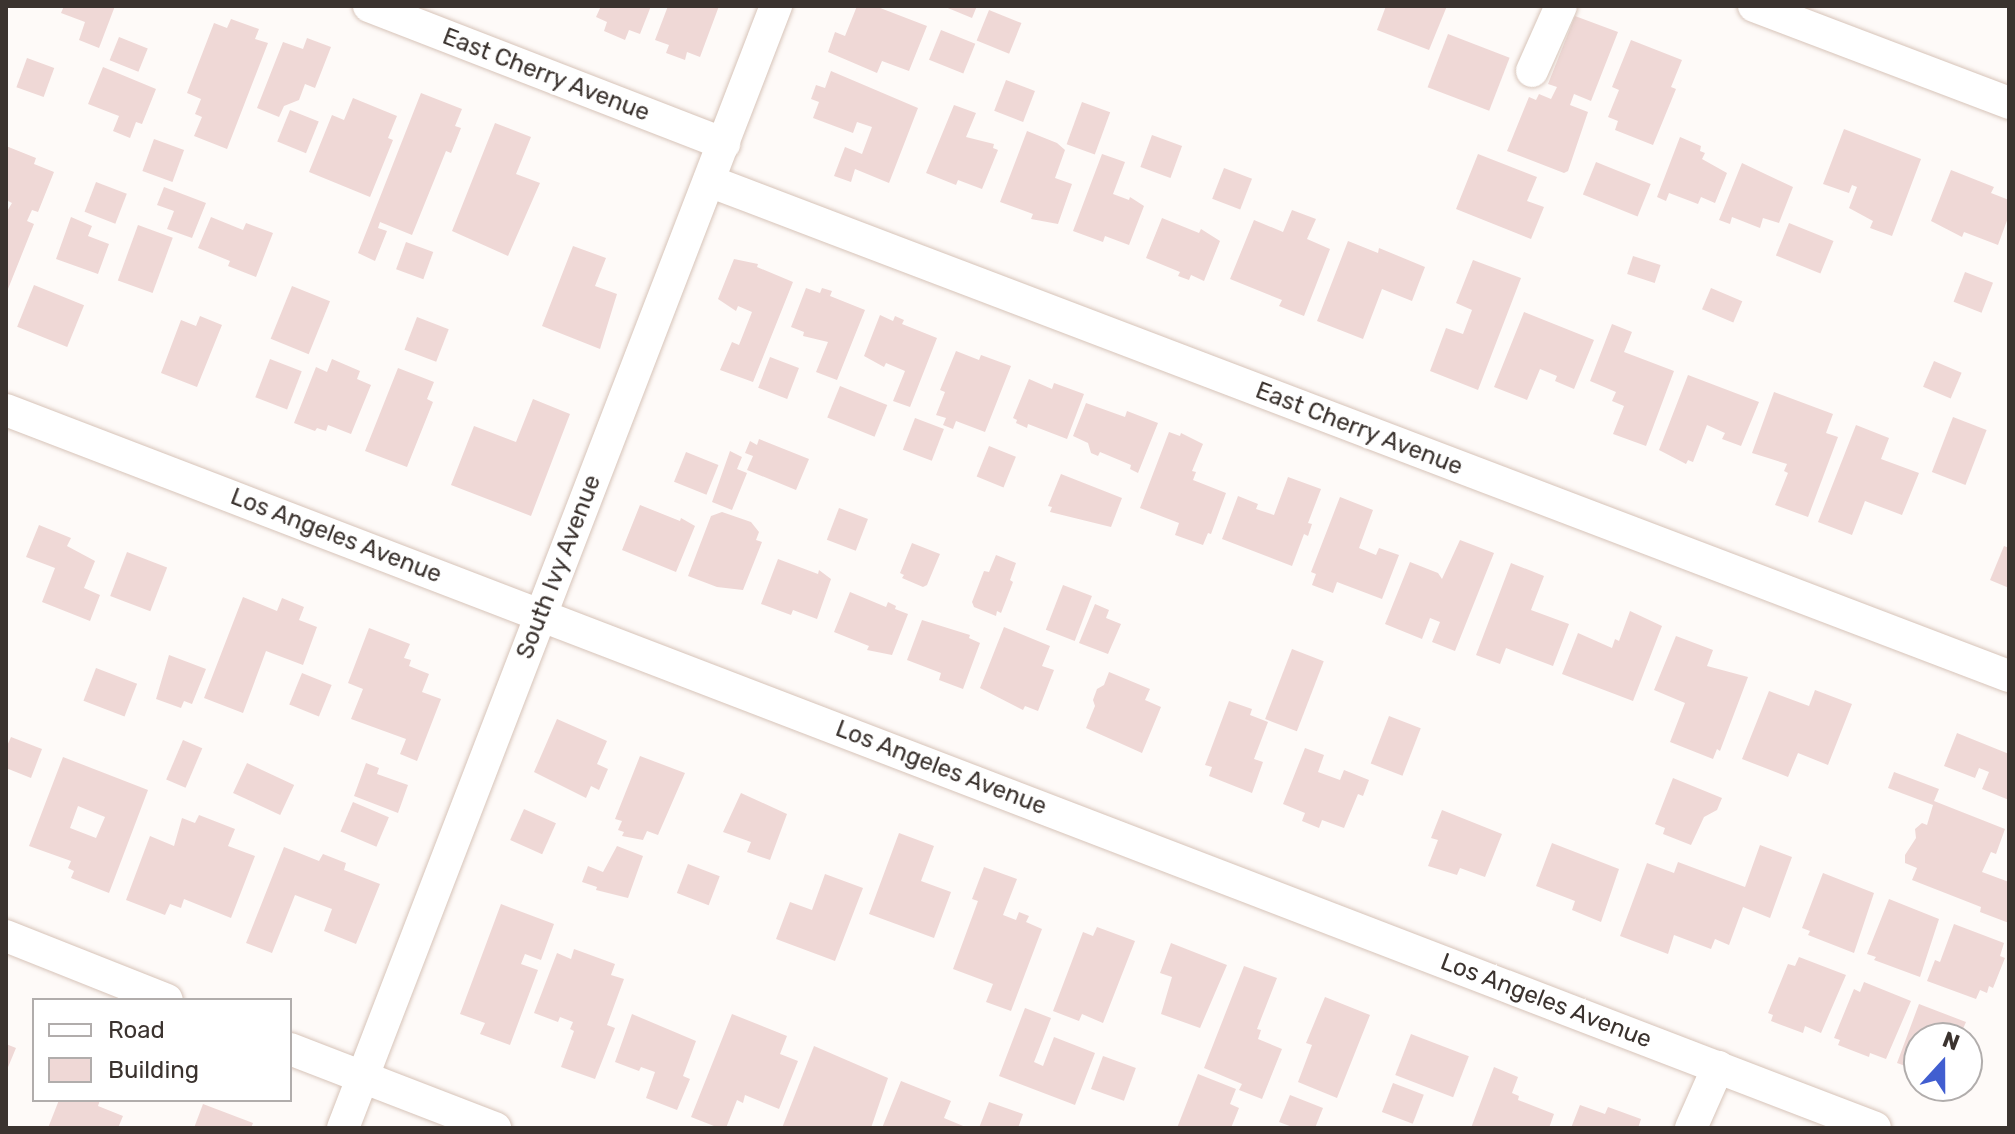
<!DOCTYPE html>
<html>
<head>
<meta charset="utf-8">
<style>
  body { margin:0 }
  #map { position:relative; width:2015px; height:1134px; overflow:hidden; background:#fefaf8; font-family:Rubik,sans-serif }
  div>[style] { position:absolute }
  .building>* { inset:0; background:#efd8d6; transform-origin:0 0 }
  .roads { filter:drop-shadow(0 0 2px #d7c4b9) drop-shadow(0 0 2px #d7c4b9) }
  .minor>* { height:32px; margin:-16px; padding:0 16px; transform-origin:16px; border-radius:16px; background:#fff }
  span { translate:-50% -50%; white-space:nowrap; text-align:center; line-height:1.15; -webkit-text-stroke:7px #fff; paint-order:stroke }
  .street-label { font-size:24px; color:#3b332f }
  .frame { position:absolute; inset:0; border:8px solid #3b332f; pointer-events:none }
  .legend { position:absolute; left:32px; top:998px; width:260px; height:104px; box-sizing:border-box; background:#fff; border:2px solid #b1adac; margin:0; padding:10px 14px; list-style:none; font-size:24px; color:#3b332f }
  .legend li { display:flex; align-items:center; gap:16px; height:40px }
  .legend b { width:40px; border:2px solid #b1adac }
  .north { position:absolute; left:1903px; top:1022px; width:80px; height:80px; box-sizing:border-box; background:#fff; border:2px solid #b1adac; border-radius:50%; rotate:21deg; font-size:22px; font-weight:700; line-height:32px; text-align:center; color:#3b332f }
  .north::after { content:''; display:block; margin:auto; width:28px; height:36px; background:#415ed0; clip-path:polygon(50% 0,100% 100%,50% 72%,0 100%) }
</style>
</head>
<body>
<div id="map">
  <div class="building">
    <i style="clip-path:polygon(64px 6px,115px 6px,99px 48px,79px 40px,85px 22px,61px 13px)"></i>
    <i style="clip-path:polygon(601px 6px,651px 6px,640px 34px,629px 30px,625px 40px,604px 31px,607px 22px,596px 17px)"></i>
    <i style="clip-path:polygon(668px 6px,719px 6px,700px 57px,687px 52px,685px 60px,666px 53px,669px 45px,655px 40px)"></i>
    <i style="clip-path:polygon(857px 6px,875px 6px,927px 26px,909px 71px,882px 61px,877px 73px,828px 52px,835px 32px,845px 36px)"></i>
    <i style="clip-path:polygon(943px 6px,977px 6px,972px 18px)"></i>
    <i style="clip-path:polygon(1386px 6px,1447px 6px,1429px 50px,1377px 30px)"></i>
    <i style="left:989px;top:10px;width:35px;height:33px;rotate:22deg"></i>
    <i style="clip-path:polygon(1575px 16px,1618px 32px,1591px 101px,1574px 94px,1570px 105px,1588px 112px,1568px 171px,1564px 173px,1507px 151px,1529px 97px,1536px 100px,1539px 94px,1551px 99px,1557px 87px,1548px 84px)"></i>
    <i style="clip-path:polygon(231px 19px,259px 29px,255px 39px,268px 43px,227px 149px,194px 136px,202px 117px,195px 114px,201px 99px,187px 93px,214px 23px,227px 28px)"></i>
    <i style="left:941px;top:30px;width:37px;height:32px;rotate:22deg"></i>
    <i style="left:1448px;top:34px;width:66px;height:57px;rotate:21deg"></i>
    <i style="left:119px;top:37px;width:31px;height:25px;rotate:22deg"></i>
    <i style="clip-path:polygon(307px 38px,331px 47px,315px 88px,305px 84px,299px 100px,284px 106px,279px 117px,257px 108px,283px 42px,303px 49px)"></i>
    <i style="clip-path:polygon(1631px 40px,1682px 60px,1671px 87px,1676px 89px,1653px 145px,1615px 130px,1618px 121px,1608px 117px,1619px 90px,1612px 87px)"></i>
    <i style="left:27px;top:58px;width:29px;height:31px;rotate:20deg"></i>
    <i style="clip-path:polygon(103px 67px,156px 89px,142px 124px,136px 122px,130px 138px,113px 131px,119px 116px,88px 104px)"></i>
    <i style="clip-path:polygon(831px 71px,918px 108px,889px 183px,855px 169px,851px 182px,834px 176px,845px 147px,862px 154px,872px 127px,857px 122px,853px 133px,813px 118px,819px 102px,811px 99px,816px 85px,825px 88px)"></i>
    <i style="left:1006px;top:80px;width:31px;height:33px;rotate:21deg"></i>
    <i style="clip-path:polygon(421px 93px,462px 109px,455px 126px,461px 128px,451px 153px,446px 151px,412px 235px,380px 222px,378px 228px,387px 231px,375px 261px,358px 253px)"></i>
    <i style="clip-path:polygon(353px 98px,397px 116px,388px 138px,393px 140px,370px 197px,309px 172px,332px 115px,344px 120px)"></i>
    <i style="left:1082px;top:102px;width:30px;height:45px;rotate:20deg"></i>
    <i style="clip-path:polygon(954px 105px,976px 113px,966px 137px,994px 144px,993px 148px,998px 150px,982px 189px,958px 180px,956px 185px,926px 173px)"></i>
    <i style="left:290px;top:110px;width:31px;height:34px;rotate:22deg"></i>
    <i style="clip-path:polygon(495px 123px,531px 137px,516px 174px,540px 183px,508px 256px,452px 231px)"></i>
    <i style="clip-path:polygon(1844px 129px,1921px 159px,1892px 236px,1870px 228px,1873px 221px,1849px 208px,1857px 187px,1852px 185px,1849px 193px,1823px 184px)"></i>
    <i style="clip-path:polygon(1027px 131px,1057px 143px,1065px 150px,1055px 178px,1072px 184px,1058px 224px,1031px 219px,1033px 214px,1000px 202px)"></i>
    <i style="left:1152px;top:135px;width:32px;height:34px;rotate:20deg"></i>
    <i style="clip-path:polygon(1680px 137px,1701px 146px,1700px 151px,1705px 153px,1702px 159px,1727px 173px,1715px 203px,1701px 197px,1698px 204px,1669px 193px,1666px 201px,1657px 197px)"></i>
    <i style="left:154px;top:139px;width:32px;height:34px;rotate:20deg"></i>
    <i style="clip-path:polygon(6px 146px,36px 158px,34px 164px,54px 172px,38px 212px,32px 210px,27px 221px,34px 224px,6px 294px,6px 213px,12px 203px,6px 200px)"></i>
    <i style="clip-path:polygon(1102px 154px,1125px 162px,1113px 194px,1129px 200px,1130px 197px,1144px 206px,1129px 245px,1105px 236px,1103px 242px,1073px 231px)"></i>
    <i style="clip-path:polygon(1478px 154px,1537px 177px,1527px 201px,1544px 207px,1531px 239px,1456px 209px)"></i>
    <i style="left:1596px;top:162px;width:59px;height:35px;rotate:22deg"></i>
    <i style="clip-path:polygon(1742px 163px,1793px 187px,1779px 223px,1763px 218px,1760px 228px,1732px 217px,1730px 224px,1719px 220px)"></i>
    <i style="left:1224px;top:168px;width:30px;height:33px;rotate:21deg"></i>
    <i style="clip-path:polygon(1951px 170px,1994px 187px,1991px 193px,2009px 200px,2009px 215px,1998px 245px,1964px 232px,1962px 237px,1931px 221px)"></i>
    <i style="left:96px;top:182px;width:33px;height:32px;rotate:21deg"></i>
    <i style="clip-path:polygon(164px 187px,206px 203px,192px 238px,167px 229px,174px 211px,157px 205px)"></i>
    <i style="clip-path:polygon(1292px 210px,1316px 219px,1307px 239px,1330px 249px,1304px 316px,1279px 306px,1282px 300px,1230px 279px,1254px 220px,1283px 232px)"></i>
    <i style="clip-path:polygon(71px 217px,92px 226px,88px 236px,109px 244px,98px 274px,56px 259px)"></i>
    <i style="clip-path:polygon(211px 217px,243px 230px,246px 223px,273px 233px,256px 277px,228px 266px,230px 261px,198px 248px)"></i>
    <i style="clip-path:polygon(1162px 218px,1199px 233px,1201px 229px,1220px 241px,1204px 281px,1191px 275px,1189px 280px,1178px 276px,1180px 272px,1146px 258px)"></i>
    <i style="left:1789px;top:223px;width:48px;height:35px;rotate:22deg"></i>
    <i style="left:138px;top:225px;width:37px;height:59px;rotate:20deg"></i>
    <i style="clip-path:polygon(1348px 241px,1378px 253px,1379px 248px,1425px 267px,1412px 301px,1382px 289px,1363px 339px,1317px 321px)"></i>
    <i style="left:406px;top:242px;width:29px;height:29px;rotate:20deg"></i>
    <i style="clip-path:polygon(573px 246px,606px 258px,595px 286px,617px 294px,600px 349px,542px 326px)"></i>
    <i style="left:1633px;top:256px;width:29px;height:19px;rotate:18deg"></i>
    <i style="clip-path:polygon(734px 259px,758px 264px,757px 267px,793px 282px,753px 382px,720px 370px,732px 342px,739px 345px,752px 312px,738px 306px,736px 311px,718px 299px)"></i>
    <i style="clip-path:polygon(1473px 260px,1521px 278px,1478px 390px,1430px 371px,1446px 328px,1463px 334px,1472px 310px,1456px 303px)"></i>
    <i style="left:1965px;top:272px;width:30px;height:32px;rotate:21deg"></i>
    <i style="left:34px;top:285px;width:54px;height:45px;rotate:22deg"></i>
    <i style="left:292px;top:286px;width:41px;height:57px;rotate:22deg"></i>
    <i style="clip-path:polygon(806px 288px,820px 293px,822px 288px,832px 291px,830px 296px,865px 310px,837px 380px,816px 372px,828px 342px,803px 336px,804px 332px,791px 327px)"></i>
    <i style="left:1711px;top:288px;width:34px;height:23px;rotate:23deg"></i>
    <i style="clip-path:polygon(1524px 312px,1594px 340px,1574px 389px,1555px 381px,1557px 376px,1540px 369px,1527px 400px,1494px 387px)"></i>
    <i style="clip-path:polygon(880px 315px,893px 321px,895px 316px,904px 320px,902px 324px,937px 338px,910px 407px,893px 401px,905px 371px,886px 363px,884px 367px,864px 356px)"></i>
    <i style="clip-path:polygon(200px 316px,222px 325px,197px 387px,161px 373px,181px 320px,196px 326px)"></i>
    <i style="left:417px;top:317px;width:34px;height:35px;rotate:21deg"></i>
    <i style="clip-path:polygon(1612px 324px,1632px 332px,1624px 352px,1674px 371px,1646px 446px,1613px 434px,1624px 406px,1612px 401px,1616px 392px,1590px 381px)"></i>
    <i style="clip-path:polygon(956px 351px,979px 360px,981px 355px,1011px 366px,985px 432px,956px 421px,953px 429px,943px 425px,946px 418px,936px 415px,945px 392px,940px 390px)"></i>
    <i style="left:770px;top:357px;width:31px;height:33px;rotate:21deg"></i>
    <i style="left:270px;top:359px;width:34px;height:41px;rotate:21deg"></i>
    <i style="clip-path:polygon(332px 359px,360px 371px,357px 379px,371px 385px,351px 434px,328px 425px,326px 431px,317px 428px,315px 431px,294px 423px,316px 367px,327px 372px)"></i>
    <i style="left:1934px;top:361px;width:30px;height:28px;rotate:23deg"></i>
    <i style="clip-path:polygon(398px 368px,434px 382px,427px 399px,433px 402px,407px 467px,365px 451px)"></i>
    <i style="clip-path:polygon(1688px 375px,1759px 402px,1741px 446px,1722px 439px,1725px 433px,1707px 425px,1693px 462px,1688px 460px,1686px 464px,1659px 450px)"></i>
    <i style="clip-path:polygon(1029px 379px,1052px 389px,1054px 383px,1084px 394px,1067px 439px,1028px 424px,1027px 428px,1016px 423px,1017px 420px,1013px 418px)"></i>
    <i style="left:840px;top:386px;width:51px;height:34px;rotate:22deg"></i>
    <i style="clip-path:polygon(1774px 392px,1833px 414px,1826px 433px,1838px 437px,1808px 517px,1775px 505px,1788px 473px,1784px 471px,1787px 464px,1752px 453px)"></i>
    <i style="clip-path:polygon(533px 399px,570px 414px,531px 516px,451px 485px,474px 426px,516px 442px)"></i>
    <i style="clip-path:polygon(1086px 403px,1125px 417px,1127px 411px,1158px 423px,1138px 473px,1130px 469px,1131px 465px,1100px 452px,1098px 456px,1091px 453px,1088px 443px,1073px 436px)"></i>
    <i style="left:1953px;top:417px;width:36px;height:59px;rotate:21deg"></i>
    <i style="left:915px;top:418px;width:31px;height:34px;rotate:21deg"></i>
    <i style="clip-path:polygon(1856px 425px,1889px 438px,1881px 459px,1919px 473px,1902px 515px,1865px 501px,1852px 535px,1818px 522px)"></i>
    <i style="clip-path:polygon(1169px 432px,1180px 436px,1181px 433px,1203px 444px,1192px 471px,1196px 472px,1193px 480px,1226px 493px,1211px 534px,1208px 533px,1203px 545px,1175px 535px,1179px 523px,1140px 508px)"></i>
    <i style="clip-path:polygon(759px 439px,809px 459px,796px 490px,747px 470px,753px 456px,745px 453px,750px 441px,757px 445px)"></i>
    <i style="left:989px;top:446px;width:29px;height:33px;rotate:22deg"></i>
    <i style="clip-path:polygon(730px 451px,742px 457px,737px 469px,747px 473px,732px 510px,712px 502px)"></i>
    <i style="left:686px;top:452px;width:35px;height:32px;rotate:22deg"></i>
    <i style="clip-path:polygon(1061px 474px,1122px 498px,1111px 527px,1050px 512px,1052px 507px,1048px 506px)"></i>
    <i style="clip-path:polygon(1288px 477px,1321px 489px,1308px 523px,1312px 524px,1308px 536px,1304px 534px,1292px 566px,1222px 539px,1238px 496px,1258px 504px,1256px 509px,1274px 515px)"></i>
    <i style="clip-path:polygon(1340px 497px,1373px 510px,1359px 548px,1376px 555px,1379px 548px,1399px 555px,1382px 599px,1337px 582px,1333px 593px,1312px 585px,1316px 574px,1311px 572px)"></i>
    <i style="clip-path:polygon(640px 505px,680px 521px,681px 518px,695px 526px,676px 572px,622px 550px)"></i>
    <i style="left:839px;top:508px;width:31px;height:34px;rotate:21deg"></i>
    <i style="clip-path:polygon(722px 512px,751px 522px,759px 532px,756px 540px,762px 542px,743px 590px,717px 587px,688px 576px,711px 516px)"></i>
    <i style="clip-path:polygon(39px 525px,71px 538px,67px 546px,95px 561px,84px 588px,100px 595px,90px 621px,42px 602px,55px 568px,26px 557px)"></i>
    <i style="clip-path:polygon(1460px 540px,1494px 553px,1455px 651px,1432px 642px,1440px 622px,1430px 618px,1422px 639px,1385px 624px,1410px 562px,1438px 573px,1442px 579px)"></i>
    <i style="clip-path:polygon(912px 543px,940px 554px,927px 585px,923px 587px,902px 578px,904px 575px,900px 573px)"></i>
    <i style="clip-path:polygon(2004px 546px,2009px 548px,2009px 588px,1990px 580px)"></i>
    <i style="left:127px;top:552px;width:43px;height:47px;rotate:21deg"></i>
    <i style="clip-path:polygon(996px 555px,1016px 563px,1010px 580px,1013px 582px,1001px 613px,997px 611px,996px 616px,974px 607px,972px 602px,984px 571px,989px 572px)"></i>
    <i style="clip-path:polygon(778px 559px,818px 574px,819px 570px,831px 579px,817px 619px,793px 610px,791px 615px,761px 604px)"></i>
    <i style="clip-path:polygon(1511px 563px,1544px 576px,1531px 610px,1569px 624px,1553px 666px,1506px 648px,1500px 664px,1476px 655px)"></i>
    <i style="left:1063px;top:585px;width:31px;height:48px;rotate:21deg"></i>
    <i style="clip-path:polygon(850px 592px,886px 607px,888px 602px,896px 606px,895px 609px,908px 614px,892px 655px,867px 650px,869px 646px,834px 632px)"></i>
    <i style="clip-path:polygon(243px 597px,277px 611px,282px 598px,304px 607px,299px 620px,317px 627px,303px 665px,266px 651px,243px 713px,204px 698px)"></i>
    <i style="clip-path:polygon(1095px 604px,1109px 610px,1106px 618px,1121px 624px,1108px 654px,1079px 643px)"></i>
    <i style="clip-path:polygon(1630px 611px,1662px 626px,1633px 701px,1562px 674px,1578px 633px,1612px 648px,1615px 639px,1619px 641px)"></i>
    <i style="clip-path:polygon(922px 620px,970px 635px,969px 638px,980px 643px,963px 689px,939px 680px,941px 673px,907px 660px)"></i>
    <i style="clip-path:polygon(1004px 627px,1050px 646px,1042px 666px,1054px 670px,1038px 711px,1025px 706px,1023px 710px,980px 688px)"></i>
    <i style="clip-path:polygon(369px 628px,410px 644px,404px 658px,411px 660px,409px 666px,429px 674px,422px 692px,441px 699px,417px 761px,400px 754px,406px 739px,351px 719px,363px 689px,348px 683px)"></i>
    <i style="clip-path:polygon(1676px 636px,1713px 650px,1707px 666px,1748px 677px,1720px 751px,1717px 749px,1713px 759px,1670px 742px,1685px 703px,1654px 690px)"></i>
    <i style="left:1292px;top:649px;width:34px;height:75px;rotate:21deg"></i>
    <i style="clip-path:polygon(169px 655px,206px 669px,192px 704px,184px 701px,181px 708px,156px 699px)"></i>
    <i style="left:96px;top:668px;width:44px;height:35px;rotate:21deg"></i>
    <i style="clip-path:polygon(1109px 672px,1150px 689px,1145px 700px,1161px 707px,1142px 753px,1086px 728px,1095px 706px,1093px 700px,1097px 689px,1104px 685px)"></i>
    <i style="left:302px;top:673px;width:32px;height:34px;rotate:22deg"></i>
    <i style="clip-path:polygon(1815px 690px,1852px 704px,1828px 765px,1798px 753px,1788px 777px,1742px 759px,1769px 691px,1809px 706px)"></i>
    <i style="clip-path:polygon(1229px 701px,1252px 709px,1250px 715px,1268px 722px,1254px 759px,1263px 762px,1252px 793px,1209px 776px,1212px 767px,1205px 765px)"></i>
    <i style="left:1389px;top:716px;width:34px;height:51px;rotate:21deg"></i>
    <i style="clip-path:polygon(557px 719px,607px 741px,597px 764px,608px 769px,599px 790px,591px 786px,586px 798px,534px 772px)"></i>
    <i style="clip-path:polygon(1957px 733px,2009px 754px,2009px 800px,1982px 789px,1989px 772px,1979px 768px,1975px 778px,1944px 766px)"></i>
    <i style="clip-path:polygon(11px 737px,42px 749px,31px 778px,6px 768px,6px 748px)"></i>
    <i style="left:183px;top:740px;width:21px;height:43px;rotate:23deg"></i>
    <i style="clip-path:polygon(1305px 748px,1324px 755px,1318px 772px,1340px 780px,1344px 770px,1369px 780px,1363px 796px,1358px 794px,1344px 828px,1322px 820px,1319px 828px,1302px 821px,1305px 813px,1283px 804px)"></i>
    <i style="clip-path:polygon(640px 756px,685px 773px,658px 835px,647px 831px,643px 840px,622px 836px,624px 832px,618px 830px,622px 821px,615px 819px)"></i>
    <i style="clip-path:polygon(evenodd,63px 757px,148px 790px,109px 893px,71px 878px,74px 871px,68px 868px,71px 861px,29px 846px,63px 757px,78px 806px,105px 817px,96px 838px,70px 828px,78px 806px)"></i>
    <i style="left:247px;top:763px;width:52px;height:33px;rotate:25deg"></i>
    <i style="clip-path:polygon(366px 763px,379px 768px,377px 774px,408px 785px,398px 813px,354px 796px)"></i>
    <i style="clip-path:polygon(1894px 772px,1939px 789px,1934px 801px,2005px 829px,1996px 854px,1991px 852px,1982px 872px,2009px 882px,2009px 923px,1980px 912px,1981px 907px,1912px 880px,1917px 868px,1905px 863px,1905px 855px,1916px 838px,1915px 829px,1922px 823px,1927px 825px,1933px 805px,1888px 788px)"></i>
    <i style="clip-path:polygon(1673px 778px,1722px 798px,1717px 810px,1704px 817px,1691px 845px,1663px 834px,1665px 828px,1655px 824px)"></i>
    <i style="clip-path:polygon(741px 793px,787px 814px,770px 860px,747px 852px,751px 842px,723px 832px)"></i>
    <i style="left:353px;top:802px;width:39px;height:32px;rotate:23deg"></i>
    <i style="left:524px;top:809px;width:35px;height:34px;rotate:24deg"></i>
    <i style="clip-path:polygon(1442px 810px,1502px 834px,1485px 877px,1460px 868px,1457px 875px,1428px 866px,1438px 840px,1431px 838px)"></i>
    <i style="clip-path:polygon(199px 815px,235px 829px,228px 846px,255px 856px,231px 918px,184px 899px,181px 908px,170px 904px,165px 915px,126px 900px,150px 836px,174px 846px,182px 818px,195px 823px)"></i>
    <i style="clip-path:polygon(899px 833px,934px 846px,921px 881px,951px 892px,934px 938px,869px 914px)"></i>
    <i style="clip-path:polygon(1552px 843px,1619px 869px,1601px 922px,1572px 910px,1575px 901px,1536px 886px)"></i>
    <i style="clip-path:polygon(1760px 845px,1792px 857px,1770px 918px,1743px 907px,1729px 945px,1715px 939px,1711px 949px,1674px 935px,1668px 954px,1620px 936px,1647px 863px,1674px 873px,1678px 862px,1745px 887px)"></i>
    <i style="clip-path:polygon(617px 846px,643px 856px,628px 898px,596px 890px,597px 887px,582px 882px,588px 866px,603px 872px)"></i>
    <i style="clip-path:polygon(284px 847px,319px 861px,323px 854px,346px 863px,344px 870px,380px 884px,356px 944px,324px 931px,332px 909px,295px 895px,272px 953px,246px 943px)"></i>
    <i style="left:688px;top:864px;width:34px;height:31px;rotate:21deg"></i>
    <i style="clip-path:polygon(984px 867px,1017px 879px,1003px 915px,1016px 920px,1019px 912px,1029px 916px,1026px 922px,1042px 929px,1011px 1011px,986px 1002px,993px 984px,953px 969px,978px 901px,972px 899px)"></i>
    <i style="clip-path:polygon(1823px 873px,1874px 893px,1854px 953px,1808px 935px,1810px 931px,1802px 928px)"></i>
    <i style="clip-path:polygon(825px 874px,863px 888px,835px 961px,776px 939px,790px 902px,812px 910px)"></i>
    <i style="clip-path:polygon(1889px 899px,1939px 919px,1920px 977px,1874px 960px,1876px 957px,1867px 954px)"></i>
    <i style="clip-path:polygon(501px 904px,554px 924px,541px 960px,525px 954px,521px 964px,538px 970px,510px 1045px,480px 1034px,485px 1023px,460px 1014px)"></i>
    <i style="clip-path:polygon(1954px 924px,2004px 943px,2000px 956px,2005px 958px,1993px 988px,1989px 986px,1987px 993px,1980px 990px,1976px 999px,1927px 981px,1935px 960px,1940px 962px)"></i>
    <i style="clip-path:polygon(1097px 927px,1135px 941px,1103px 1023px,1082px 1014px,1079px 1021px,1053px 1011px,1083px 932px,1093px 936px)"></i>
    <i style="clip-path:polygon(1171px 943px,1227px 965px,1200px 1028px,1161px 1014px,1172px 977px,1160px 973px)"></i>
    <i style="clip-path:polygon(574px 949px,615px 964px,611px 975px,624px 979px,607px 1025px,615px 1028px,595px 1079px,561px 1067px,574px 1031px,570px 1029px,573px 1022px,560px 1017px,558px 1022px,534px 1013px,557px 953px,571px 959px)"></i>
    <i style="clip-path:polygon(1799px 957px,1846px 975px,1821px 1033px,1805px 1026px,1803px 1033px,1771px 1021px,1773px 1015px,1768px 1013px,1788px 964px,1795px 966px)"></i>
    <i style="clip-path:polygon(1244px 966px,1277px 978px,1257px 1029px,1261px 1030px,1258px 1039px,1282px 1049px,1262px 1099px,1239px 1090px,1242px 1084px,1204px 1068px)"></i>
    <i style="clip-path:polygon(1864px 982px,1911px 1001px,1886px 1059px,1870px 1053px,1869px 1057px,1838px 1045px,1840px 1040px,1834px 1038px,1854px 989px,1860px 992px)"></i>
    <i style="clip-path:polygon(1325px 997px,1370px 1015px,1337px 1098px,1298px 1082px,1312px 1045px,1306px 1043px)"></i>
    <i style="clip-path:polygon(1919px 1004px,1966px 1022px,1962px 1031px,1970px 1034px,1968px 1038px,1919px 1038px,1919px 1071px,1897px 1063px)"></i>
    <i style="clip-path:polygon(1025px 1008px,1051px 1018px,1034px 1062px,1043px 1066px,1054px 1037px,1095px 1053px,1075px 1105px,999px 1076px)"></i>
    <i style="clip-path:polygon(632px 1014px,696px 1041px,683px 1076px,690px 1079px,677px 1110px,646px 1098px,655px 1072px,641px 1067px,639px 1071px,615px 1062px)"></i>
    <i style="clip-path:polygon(732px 1014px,787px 1036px,780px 1054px,798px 1061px,779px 1109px,745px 1095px,743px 1103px,737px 1100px,726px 1128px,719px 1128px,691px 1117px)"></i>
    <i style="left:1411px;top:1034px;width:62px;height:44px;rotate:21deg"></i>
    <i style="clip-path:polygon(6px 1044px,16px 1048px,6px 1072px)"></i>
    <i style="clip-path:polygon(814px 1046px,888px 1078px,871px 1128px,782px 1128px)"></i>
    <i style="left:1103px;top:1056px;width:35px;height:35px;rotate:20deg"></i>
    <i style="clip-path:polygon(1494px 1067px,1518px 1077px,1512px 1093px,1519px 1096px,1518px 1100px,1554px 1114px,1549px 1128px,1471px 1128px)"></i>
    <i style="clip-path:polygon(1198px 1074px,1236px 1089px,1230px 1104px,1239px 1108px,1231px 1128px,1177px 1128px)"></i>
    <i style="clip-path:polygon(901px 1081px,951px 1101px,944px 1118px,968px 1128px,882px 1128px)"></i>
    <i style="left:1393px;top:1083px;width:33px;height:31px;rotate:21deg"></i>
    <i style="clip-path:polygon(1290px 1095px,1323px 1108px,1315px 1128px,1295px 1128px,1279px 1122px)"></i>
    <i style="clip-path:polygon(59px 1100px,100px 1100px,98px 1106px,123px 1116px,118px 1128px,48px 1128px)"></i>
    <i style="clip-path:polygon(989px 1102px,1023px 1114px,1018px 1128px,979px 1128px)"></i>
    <i style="clip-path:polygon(203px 1104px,253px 1123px,251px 1128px,194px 1128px)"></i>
    <i style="clip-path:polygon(1580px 1105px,1605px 1114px,1608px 1107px,1641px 1119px,1638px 1128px,1571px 1128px)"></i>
  </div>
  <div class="roads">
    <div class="minor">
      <i style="left:369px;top:6px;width:381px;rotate:21.2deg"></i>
      <i style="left:1754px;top:6px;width:273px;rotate:20.8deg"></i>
      <i style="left:1532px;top:71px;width:71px;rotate:-66deg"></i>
      <i style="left:709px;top:181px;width:1391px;rotate:20.85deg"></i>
      <i style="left:6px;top:410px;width:2002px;rotate:21.01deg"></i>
      <i style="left:6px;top:936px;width:173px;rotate:21.7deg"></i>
      <i style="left:290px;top:1049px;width:220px;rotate:21.1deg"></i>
      <i style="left:343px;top:1128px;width:1203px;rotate:-68.9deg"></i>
      <i style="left:1691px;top:1128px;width:67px;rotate:-66.1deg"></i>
    </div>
  </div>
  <div class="street-label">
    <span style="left:546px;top:75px;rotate:21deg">East Cherry Avenue</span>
    <span style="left:1359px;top:429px;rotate:21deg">East Cherry Avenue</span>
    <span style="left:336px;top:536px;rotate:21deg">Los Angeles Avenue</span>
    <span style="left:559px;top:567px;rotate:-69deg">South Ivy Avenue</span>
    <span style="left:941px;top:768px;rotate:21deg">Los Angeles Avenue</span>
    <span style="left:1546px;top:1001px;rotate:21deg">Los Angeles Avenue</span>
  </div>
  <div class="frame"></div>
  <ul class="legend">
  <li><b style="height:10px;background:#fff"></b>Road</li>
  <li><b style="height:22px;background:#efd8d6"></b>Building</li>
  </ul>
  <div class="north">N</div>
</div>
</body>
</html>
